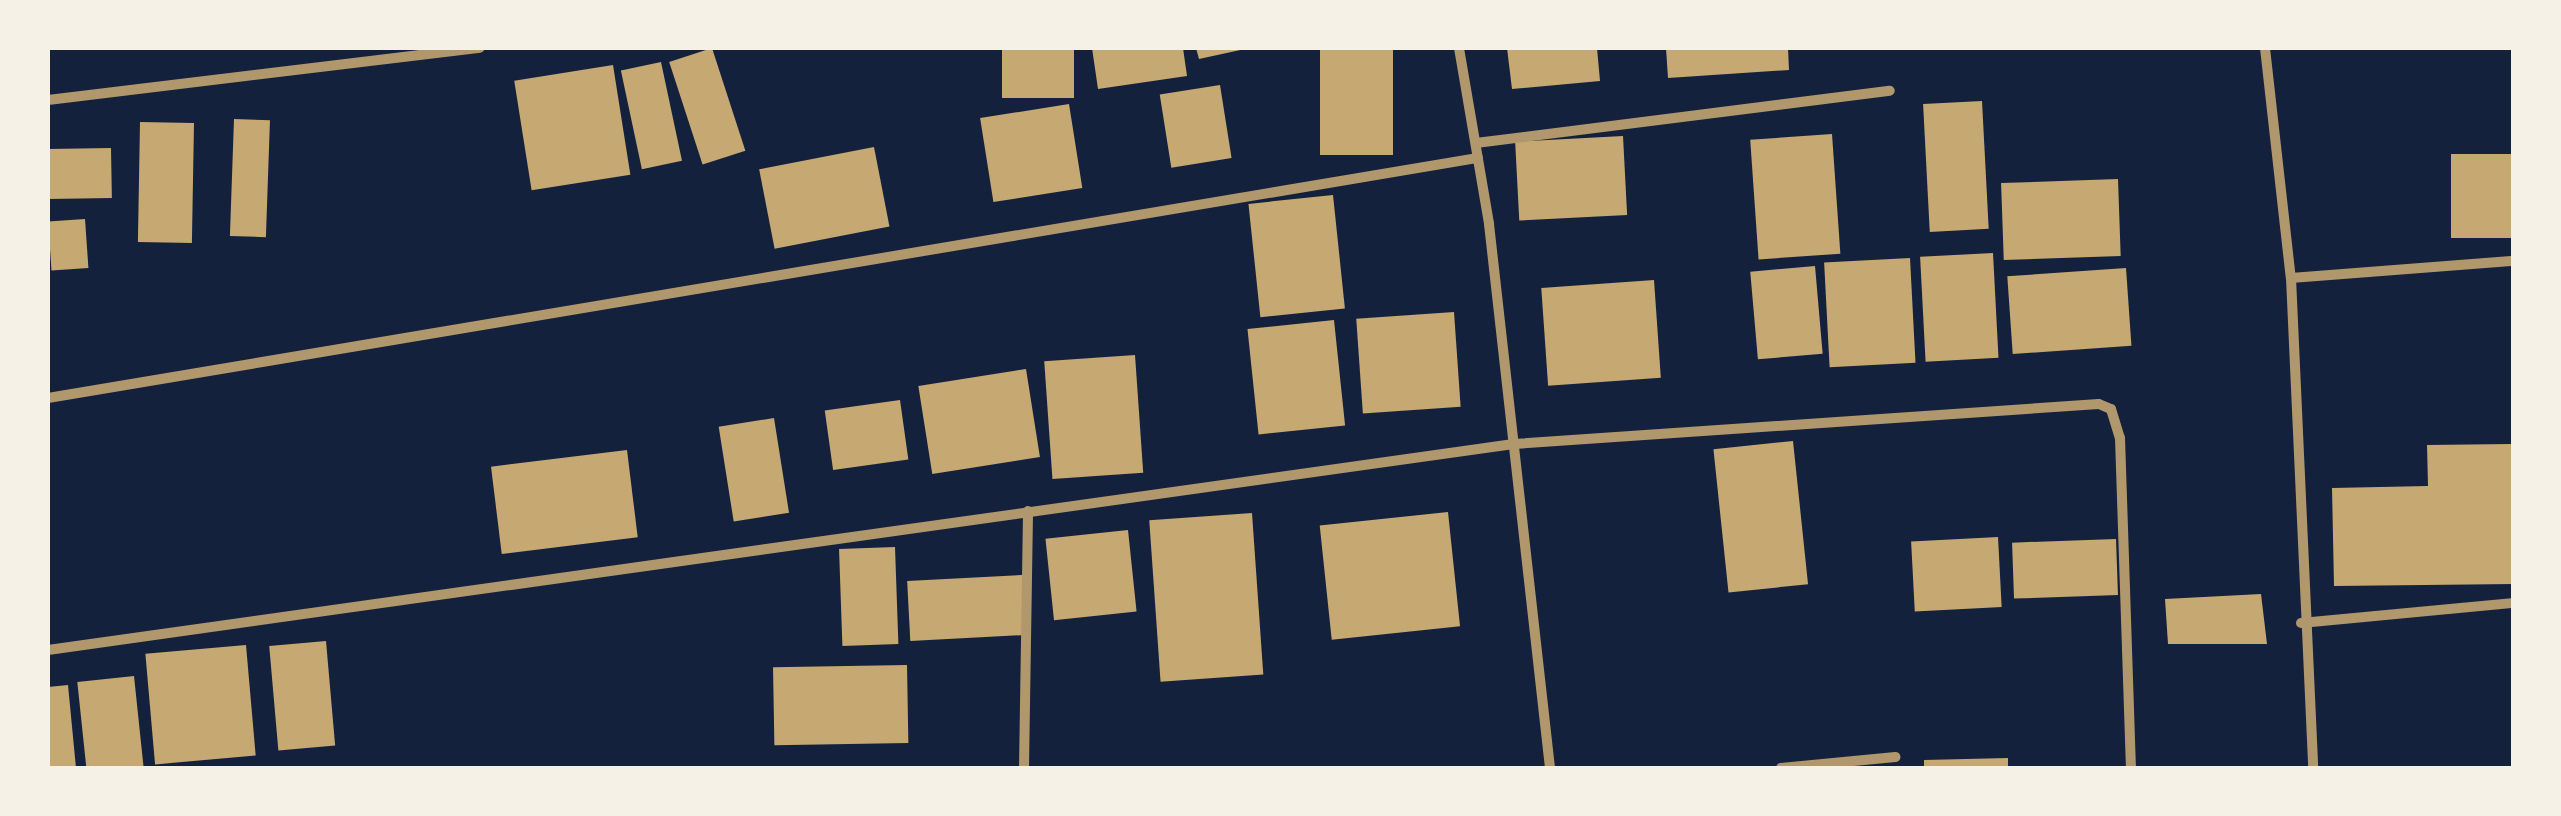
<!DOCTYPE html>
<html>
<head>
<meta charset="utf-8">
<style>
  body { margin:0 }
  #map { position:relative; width:2561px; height:816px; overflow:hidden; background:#14213d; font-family:"PT Serif",serif }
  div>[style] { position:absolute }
  .building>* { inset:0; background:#c6a872; transform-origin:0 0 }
  .minor>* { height:10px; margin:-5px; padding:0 5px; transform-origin:5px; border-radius:5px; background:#b1986c }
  span { translate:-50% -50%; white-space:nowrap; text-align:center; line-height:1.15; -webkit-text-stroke:10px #f6f1e7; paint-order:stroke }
  .frame { position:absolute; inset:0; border:50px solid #f6f1e7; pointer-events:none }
</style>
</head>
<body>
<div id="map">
  <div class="building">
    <i style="left:712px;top:48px;width:108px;height:45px;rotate:72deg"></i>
    <i style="left:1002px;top:48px;width:72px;height:50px"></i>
    <i style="clip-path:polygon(1092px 48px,1183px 48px,1187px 76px,1098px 89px)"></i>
    <i style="clip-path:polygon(1196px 48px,1245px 48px,1245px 49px,1199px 59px)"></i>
    <i style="left:1320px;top:48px;width:73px;height:107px"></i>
    <i style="clip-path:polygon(1507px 48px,1597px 48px,1600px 81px,1512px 89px)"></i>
    <i style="clip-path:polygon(1666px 48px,1788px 48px,1789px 70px,1668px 78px)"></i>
    <i style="left:661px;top:62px;width:101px;height:41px;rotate:78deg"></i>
    <i style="left:613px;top:65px;width:111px;height:100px;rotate:81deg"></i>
    <i style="left:1220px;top:85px;width:74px;height:61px;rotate:81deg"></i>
    <i style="left:1982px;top:101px;width:128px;height:59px;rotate:87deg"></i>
    <i style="left:1069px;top:104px;width:85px;height:90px;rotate:81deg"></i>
    <i style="left:234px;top:119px;width:36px;height:117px;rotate:2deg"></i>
    <i style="left:140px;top:122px;width:54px;height:120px;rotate:1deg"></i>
    <i style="left:1832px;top:134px;width:120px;height:82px;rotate:86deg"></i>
    <i style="left:1623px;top:136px;width:79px;height:108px;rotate:87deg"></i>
    <i style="left:874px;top:147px;width:81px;height:117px;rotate:79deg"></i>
    <i style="left:111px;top:148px;width:50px;height:63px;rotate:89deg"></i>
    <i style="left:2514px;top:154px;width:84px;height:63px;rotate:90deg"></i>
    <i style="left:2118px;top:179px;width:77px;height:117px;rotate:88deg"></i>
    <i style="left:1333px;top:195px;width:114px;height:85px;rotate:84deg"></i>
    <i style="left:85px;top:219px;width:49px;height:37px;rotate:86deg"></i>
    <i style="left:1993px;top:253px;width:105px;height:73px;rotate:87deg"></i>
    <i style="left:1910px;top:258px;width:105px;height:86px;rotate:87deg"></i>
    <i style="left:1815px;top:266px;width:88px;height:65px;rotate:85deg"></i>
    <i style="left:2126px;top:268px;width:78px;height:119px;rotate:86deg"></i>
    <i style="left:1654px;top:280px;width:98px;height:113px;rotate:86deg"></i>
    <i style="left:1454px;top:312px;width:95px;height:98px;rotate:86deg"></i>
    <i style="left:1334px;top:320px;width:106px;height:87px;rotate:84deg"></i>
    <i style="left:1135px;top:355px;width:118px;height:91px;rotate:86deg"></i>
    <i style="left:1026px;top:369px;width:89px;height:109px;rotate:81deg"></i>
    <i style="left:900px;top:400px;width:60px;height:76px;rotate:82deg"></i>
    <i style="left:774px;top:418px;width:96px;height:56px;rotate:81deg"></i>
    <i style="left:1793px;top:441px;width:144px;height:80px;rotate:84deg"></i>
    <i style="clip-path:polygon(2511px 444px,2514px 584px,2334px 586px,2332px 488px,2428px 486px,2427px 445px)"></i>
    <i style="left:627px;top:450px;width:88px;height:137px;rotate:83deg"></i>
    <i style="left:1448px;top:512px;width:115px;height:129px;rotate:84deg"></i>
    <i style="left:1252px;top:513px;width:162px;height:103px;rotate:86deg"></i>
    <i style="left:1128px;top:530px;width:82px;height:83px;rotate:84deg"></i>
    <i style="left:1998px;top:537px;width:70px;height:87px;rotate:87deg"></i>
    <i style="left:2116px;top:539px;width:56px;height:104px;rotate:88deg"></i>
    <i style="left:895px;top:547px;width:97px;height:56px;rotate:88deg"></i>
    <i style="left:1022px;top:575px;width:60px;height:115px;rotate:87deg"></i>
    <i style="clip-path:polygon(2261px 594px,2267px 644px,2168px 644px,2165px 599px)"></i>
    <i style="left:326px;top:641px;width:105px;height:57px;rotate:85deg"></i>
    <i style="left:246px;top:645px;width:111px;height:101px;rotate:85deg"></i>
    <i style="left:907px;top:665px;width:78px;height:134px;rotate:89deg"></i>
    <i style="left:134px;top:676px;width:93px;height:57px;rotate:84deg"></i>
    <i style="clip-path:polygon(68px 685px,76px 768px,48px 768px,48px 687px)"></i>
    <i style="clip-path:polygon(2008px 758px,2008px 768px,1924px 768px,1924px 760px)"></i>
  </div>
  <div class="minor">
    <i style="left:1459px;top:48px;width:179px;rotate:80.3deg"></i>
    <i style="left:1489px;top:224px;width:547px;rotate:83.6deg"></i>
    <i style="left:2265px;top:48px;width:231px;rotate:83.6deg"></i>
    <i style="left:2291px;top:278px;width:490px;rotate:87.4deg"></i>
    <i style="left:48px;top:100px;width:435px;rotate:-6.9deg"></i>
    <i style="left:1476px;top:143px;width:417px;rotate:-7.2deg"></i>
    <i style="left:2291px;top:278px;width:224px;rotate:-4.4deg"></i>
    <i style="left:48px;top:398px;width:1450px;rotate:-9.53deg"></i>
    <i style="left:2301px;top:623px;width:214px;rotate:-5.4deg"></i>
    <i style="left:48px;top:650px;width:1480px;rotate:-8deg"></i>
    <i style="left:1514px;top:444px;width:586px;rotate:-3.91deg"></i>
    <i style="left:2099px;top:404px;width:13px;rotate:23deg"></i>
    <i style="left:2111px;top:409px;width:30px;rotate:73deg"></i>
    <i style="left:2120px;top:438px;width:330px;rotate:88.1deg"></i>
    <i style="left:1024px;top:768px;width:257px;rotate:-89.1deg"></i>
    <i style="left:1781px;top:768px;width:115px;rotate:-5.5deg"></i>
  </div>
  <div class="frame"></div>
</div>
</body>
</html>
